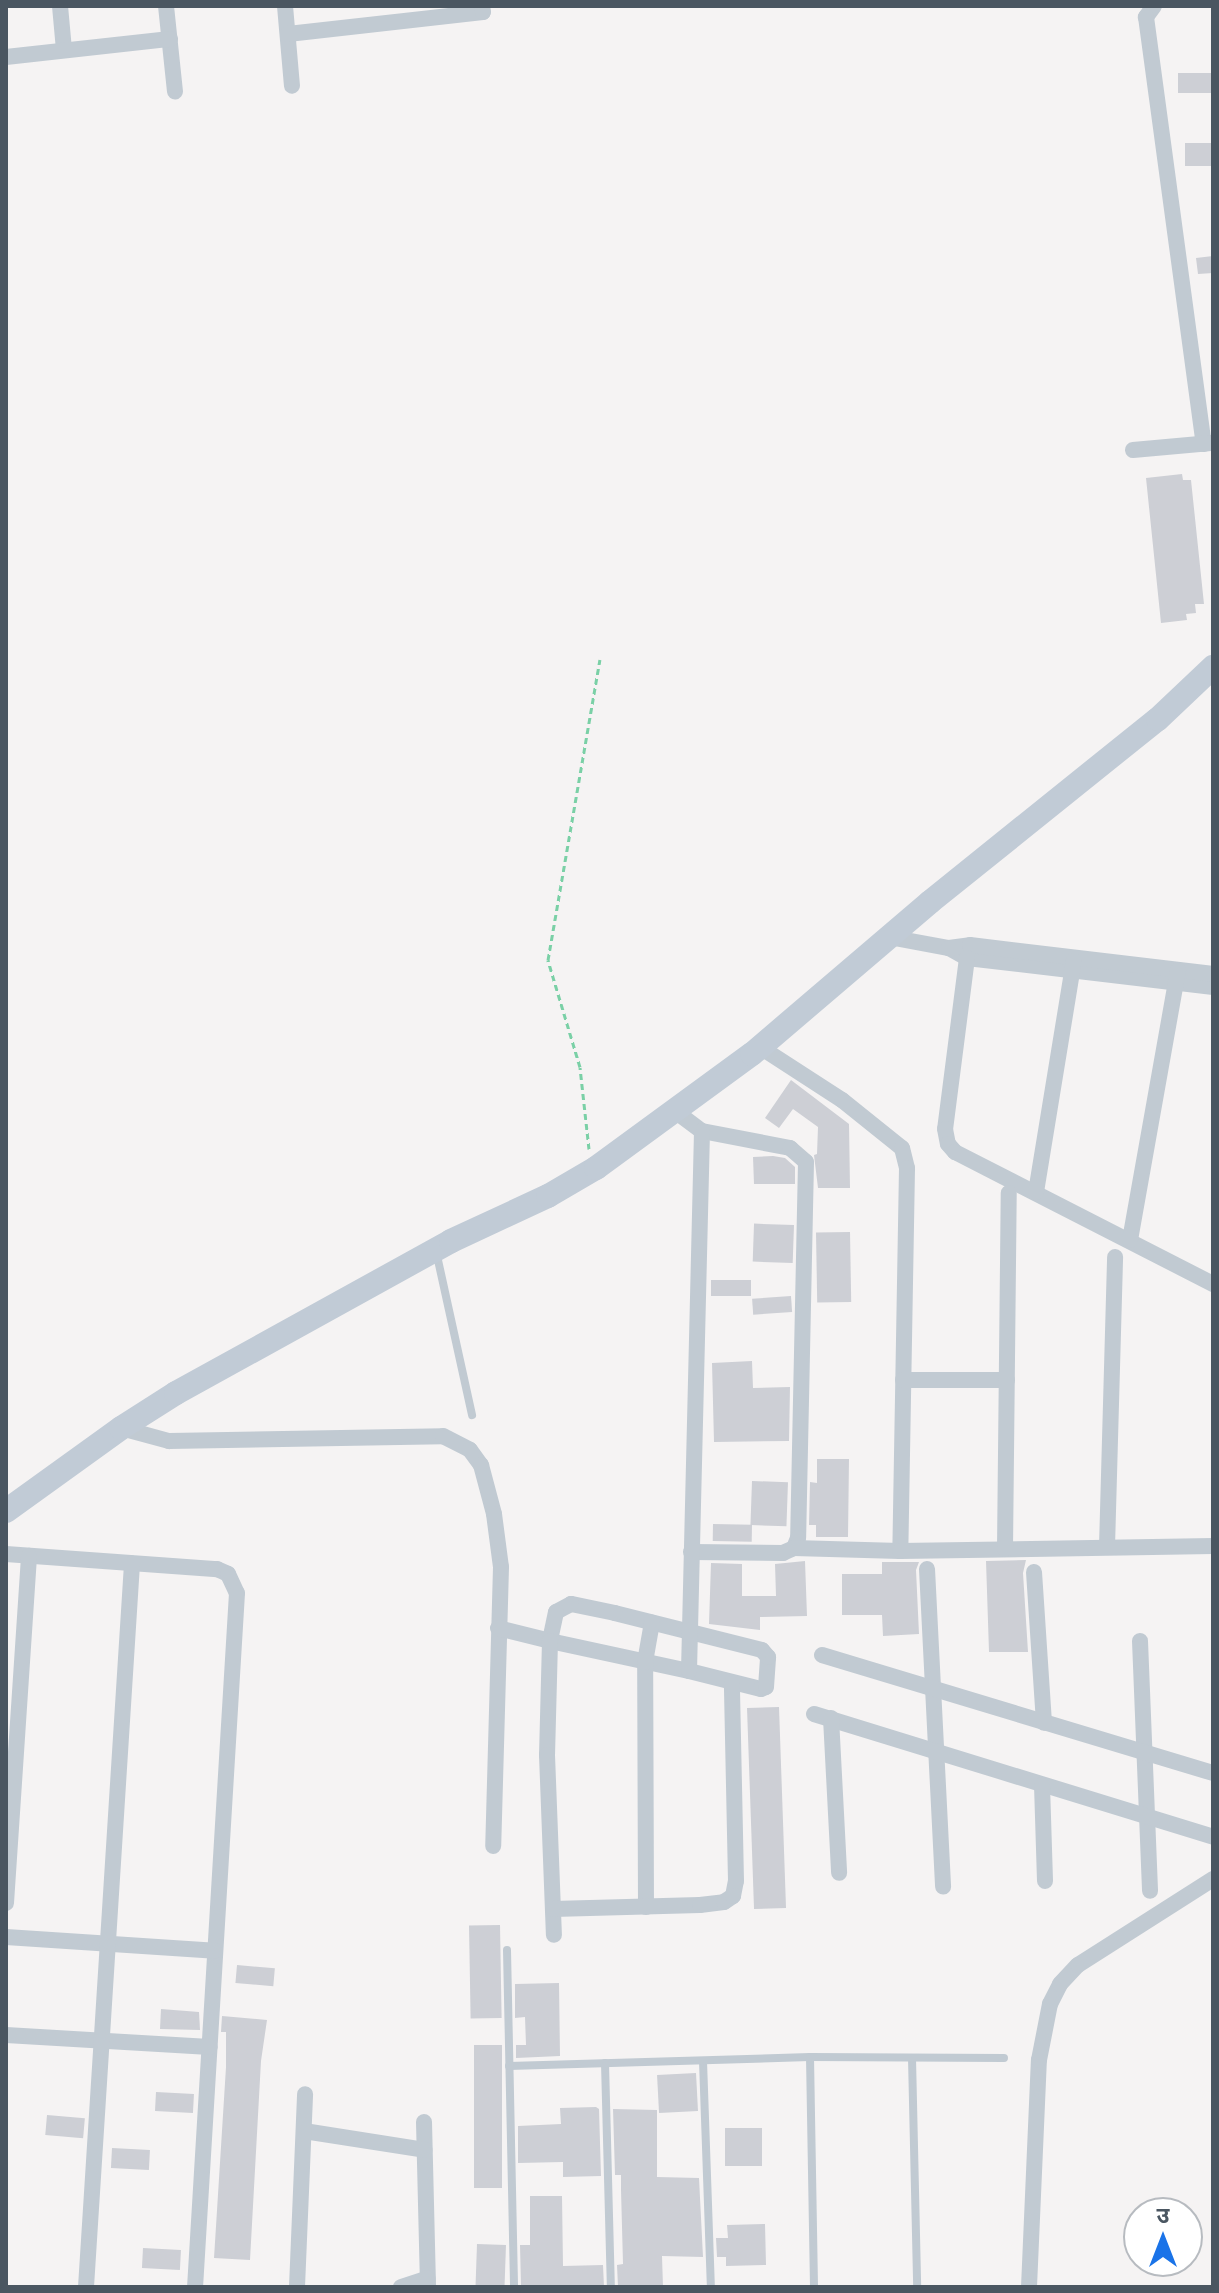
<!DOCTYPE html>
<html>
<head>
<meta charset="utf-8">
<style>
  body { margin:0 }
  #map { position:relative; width:1219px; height:2293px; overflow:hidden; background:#f5f3f3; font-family:Lato,"Noto Sans Devanagari",sans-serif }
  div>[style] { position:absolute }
  .building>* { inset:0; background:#cdcfd5; transform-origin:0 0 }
  .path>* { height:3px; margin-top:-1.5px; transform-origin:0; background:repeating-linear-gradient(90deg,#7ad0a6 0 6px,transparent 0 10px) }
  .lane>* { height:8px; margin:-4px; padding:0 4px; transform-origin:4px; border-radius:4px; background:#c1cad2 }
  .street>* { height:16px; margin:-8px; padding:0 8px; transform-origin:8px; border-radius:8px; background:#c1cad2 }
  .secondary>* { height:24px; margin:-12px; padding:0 12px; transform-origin:12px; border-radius:12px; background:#c1cbd6 }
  span { translate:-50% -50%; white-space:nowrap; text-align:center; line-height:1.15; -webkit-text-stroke:6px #fff; paint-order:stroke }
  .frame { position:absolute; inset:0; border:8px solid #4a5661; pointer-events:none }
  .north { position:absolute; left:1123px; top:2197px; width:80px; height:80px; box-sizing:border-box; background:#fff; border:2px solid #b7bbc0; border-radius:50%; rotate:0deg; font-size:22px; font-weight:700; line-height:32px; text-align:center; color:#4a5661 }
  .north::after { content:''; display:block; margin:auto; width:28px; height:36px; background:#1a73e8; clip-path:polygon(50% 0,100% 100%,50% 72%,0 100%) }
</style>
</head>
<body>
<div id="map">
  <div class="building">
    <i style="left:1213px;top:73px;width:20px;height:35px;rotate:90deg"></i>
    <i style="left:1213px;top:143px;width:23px;height:28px;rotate:90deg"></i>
    <i style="clip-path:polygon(1213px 256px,1213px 273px,1198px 274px,1196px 258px)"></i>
    <i style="clip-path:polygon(1182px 474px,1183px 480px,1191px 480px,1204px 604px,1195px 604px,1196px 613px,1186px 614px,1187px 620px,1161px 623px,1146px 478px)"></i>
    <i style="clip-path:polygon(791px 1080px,849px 1124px,850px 1188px,818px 1188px,814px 1155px,817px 1154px,818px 1127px,793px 1109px,779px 1128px,765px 1118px)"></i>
    <i style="clip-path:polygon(773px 1156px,785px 1158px,795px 1167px,795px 1184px,754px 1184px,753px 1157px)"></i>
    <i style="left:794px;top:1225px;width:38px;height:40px;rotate:92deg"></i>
    <i style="left:850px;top:1232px;width:70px;height:34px;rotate:89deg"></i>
    <i style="left:751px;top:1280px;width:16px;height:40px;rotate:90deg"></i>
    <i style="left:791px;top:1296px;width:16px;height:39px;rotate:86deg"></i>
    <i style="clip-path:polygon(752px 1361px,753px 1388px,790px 1387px,789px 1441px,714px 1442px,712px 1363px)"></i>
    <i style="clip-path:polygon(817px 1459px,849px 1459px,848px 1537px,816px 1537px,816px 1525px,809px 1525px,810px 1482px,817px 1483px)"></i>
    <i style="left:752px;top:1481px;width:36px;height:44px;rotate:2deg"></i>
    <i style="left:713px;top:1524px;width:39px;height:17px;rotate:1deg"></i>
    <i style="clip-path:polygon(1026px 1560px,1023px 1573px,1028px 1652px,989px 1652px,986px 1561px)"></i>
    <i style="clip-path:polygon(805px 1561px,807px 1616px,760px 1617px,760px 1630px,709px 1624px,711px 1563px,742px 1564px,742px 1596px,776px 1596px,775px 1564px)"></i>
    <i style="clip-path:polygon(882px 1562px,919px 1562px,916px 1570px,919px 1634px,883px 1636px,882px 1615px,842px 1615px,842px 1574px,882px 1574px)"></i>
    <i style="left:779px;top:1707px;width:201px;height:32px;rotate:88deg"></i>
    <i style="left:500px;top:1925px;width:93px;height:31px;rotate:89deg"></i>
    <i style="left:237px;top:1965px;width:38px;height:18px;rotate:5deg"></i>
    <i style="clip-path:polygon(559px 1983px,560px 2056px,516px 2058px,516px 2045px,526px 2045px,525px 2017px,515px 2018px,515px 1984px)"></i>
    <i style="clip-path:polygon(161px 2009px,199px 2012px,200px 2030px,160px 2029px)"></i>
    <i style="clip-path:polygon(222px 2016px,267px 2020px,261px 2061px,250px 2260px,214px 2258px,226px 2067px,226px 2032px,221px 2032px)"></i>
    <i style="left:474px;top:2045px;width:28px;height:143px"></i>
    <i style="left:696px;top:2073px;width:38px;height:39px;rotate:87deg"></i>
    <i style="left:156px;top:2092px;width:38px;height:19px;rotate:3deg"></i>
    <i style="clip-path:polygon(596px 2107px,599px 2109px,601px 2176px,563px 2177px,563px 2162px,518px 2163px,518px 2126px,561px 2124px,560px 2108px)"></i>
    <i style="clip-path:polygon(613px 2109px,657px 2110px,657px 2177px,699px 2178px,703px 2257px,662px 2256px,663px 2287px,618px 2287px,617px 2265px,623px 2264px,621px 2190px,621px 2175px,615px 2175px)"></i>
    <i style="left:47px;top:2115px;width:38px;height:20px;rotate:5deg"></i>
    <i style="left:725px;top:2128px;width:37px;height:38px"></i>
    <i style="left:112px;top:2148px;width:38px;height:20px;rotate:3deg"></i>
    <i style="clip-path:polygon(530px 2196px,562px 2196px,563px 2266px,603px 2265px,604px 2287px,521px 2286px,520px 2245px,530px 2245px)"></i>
    <i style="clip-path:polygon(765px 2224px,766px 2265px,726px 2266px,726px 2257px,717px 2257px,716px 2238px,728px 2238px,727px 2225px)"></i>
    <i style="left:477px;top:2244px;width:29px;height:41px;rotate:2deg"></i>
    <i style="left:143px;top:2248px;width:38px;height:20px;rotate:3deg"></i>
  </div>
  <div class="path">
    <i style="left:589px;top:1149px;width:82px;rotate:-96.3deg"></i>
    <i style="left:580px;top:1067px;width:112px;rotate:-106.7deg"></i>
    <i style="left:548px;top:960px;width:305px;rotate:-80.2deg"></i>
  </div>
  <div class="lane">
    <i style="left:436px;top:1251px;width:168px;rotate:77.6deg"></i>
    <i style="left:507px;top:1950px;width:337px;rotate:88.8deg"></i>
    <i style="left:810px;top:2057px;width:230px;rotate:89deg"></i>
    <i style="left:912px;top:2058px;width:229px;rotate:88.7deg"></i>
    <i style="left:703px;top:2061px;width:226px;rotate:88deg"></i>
    <i style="left:605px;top:2063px;width:224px;rotate:88.5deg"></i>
    <i style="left:509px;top:2066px;width:301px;rotate:-1.7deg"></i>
    <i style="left:810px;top:2057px;width:194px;rotate:0.3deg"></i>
  </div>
  <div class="street">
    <i style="left:60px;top:6px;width:44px;rotate:84.8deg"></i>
    <i style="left:166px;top:6px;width:86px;rotate:84deg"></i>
    <i style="left:285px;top:6px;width:80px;rotate:85deg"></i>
    <i style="left:1154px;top:6px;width:14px;rotate:126deg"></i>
    <i style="left:1146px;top:17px;width:431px;rotate:82.3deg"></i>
    <i style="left:288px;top:34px;width:196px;rotate:-6.4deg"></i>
    <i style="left:483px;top:12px;width:6px;rotate:-99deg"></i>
    <i style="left:6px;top:57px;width:165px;rotate:-6.3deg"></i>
    <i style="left:1133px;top:450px;width:78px;rotate:-5.1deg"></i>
    <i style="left:889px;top:937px;width:61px;rotate:10.4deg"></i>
    <i style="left:949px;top:948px;width:21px;rotate:29deg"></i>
    <i style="left:967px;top:958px;width:248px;rotate:6.7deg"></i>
    <i style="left:949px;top:948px;width:21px;rotate:-8deg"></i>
    <i style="left:970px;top:945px;width:245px;rotate:6.8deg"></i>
    <i style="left:967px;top:958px;width:172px;rotate:97.3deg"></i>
    <i style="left:945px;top:1129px;width:15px;rotate:79deg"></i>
    <i style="left:948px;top:1144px;width:11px;rotate:49deg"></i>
    <i style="left:955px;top:1152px;width:290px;rotate:27.1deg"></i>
    <i style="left:760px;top:1047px;width:98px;rotate:32.9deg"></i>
    <i style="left:842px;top:1100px;width:77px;rotate:38.7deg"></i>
    <i style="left:902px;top:1148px;width:21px;rotate:76deg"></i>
    <i style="left:907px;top:1168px;width:383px;rotate:91deg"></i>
    <i style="left:675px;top:1111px;width:34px;rotate:37deg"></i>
    <i style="left:702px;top:1131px;width:90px;rotate:10.9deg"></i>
    <i style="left:790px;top:1148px;width:21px;rotate:41deg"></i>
    <i style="left:806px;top:1162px;width:376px;rotate:91.2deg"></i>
    <i style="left:798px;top:1538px;width:11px;rotate:112deg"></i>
    <i style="left:794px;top:1548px;width:12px;rotate:156deg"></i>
    <i style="left:783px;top:1553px;width:92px;rotate:-179.4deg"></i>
    <i style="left:1036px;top:1192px;width:234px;rotate:-80.7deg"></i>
    <i style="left:1130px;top:1240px;width:274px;rotate:-79.9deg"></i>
    <i style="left:903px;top:1380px;width:104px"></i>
    <i style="left:121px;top:1428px;width:50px;rotate:15.2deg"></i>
    <i style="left:169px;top:1441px;width:274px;rotate:-1deg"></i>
    <i style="left:443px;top:1436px;width:30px;rotate:27deg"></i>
    <i style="left:470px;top:1450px;width:19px;rotate:54deg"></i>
    <i style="left:481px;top:1465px;width:51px;rotate:75.1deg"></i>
    <i style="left:494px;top:1514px;width:53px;rotate:82.5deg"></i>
    <i style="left:501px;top:1567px;width:279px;rotate:91.6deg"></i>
    <i style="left:1107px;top:1547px;width:290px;rotate:-88.4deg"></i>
    <i style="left:794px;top:1548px;width:106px;rotate:1.6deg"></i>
    <i style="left:900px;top:1551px;width:313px;rotate:-0.9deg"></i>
    <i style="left:1005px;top:1549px;width:356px;rotate:-89.4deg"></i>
    <i style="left:6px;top:1554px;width:212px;rotate:4.1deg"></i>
    <i style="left:217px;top:1569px;width:12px;rotate:24deg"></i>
    <i style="left:228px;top:1574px;width:21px;rotate:65deg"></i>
    <i style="left:237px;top:1593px;width:695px;rotate:93.46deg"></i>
    <i style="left:927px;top:1569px;width:318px;rotate:87.1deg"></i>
    <i style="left:1034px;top:1572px;width:151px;rotate:86.2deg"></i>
    <i style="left:498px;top:1628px;width:54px;rotate:14deg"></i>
    <i style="left:550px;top:1641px;width:142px;rotate:12.2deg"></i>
    <i style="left:689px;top:1671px;width:74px;rotate:14deg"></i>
    <i style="left:761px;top:1689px;width:5px;rotate:-22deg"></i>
    <i style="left:766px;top:1687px;width:30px;rotate:-86deg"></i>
    <i style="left:768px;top:1657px;width:9px;rotate:-131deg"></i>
    <i style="left:762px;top:1650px;width:152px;rotate:-165.9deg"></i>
    <i style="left:615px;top:1613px;width:45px;rotate:-168.4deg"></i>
    <i style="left:571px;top:1604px;width:17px;rotate:152deg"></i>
    <i style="left:556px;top:1612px;width:30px;rotate:102deg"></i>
    <i style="left:550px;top:1641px;width:114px;rotate:91.5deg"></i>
    <i style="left:547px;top:1755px;width:180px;rotate:87.8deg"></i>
    <i style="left:1140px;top:1641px;width:250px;rotate:87.7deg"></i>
    <i style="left:822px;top:1655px;width:408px;rotate:16.8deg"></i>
    <i style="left:689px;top:1671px;width:540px;rotate:-88.62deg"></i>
    <i style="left:814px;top:1714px;width:418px;rotate:17.1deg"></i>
    <i style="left:831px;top:1718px;width:155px;rotate:87deg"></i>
    <i style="left:1042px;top:1785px;width:96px;rotate:88.2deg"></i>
    <i style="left:6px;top:1903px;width:348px;rotate:-86.2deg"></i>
    <i style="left:646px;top:1907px;width:245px;rotate:-90.2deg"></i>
    <i style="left:645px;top:1662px;width:40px;rotate:-80deg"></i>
    <i style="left:553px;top:1909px;width:147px;rotate:-1.6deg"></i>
    <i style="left:700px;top:1905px;width:24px;rotate:-7deg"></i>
    <i style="left:724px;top:1902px;width:11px;rotate:-34deg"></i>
    <i style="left:733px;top:1896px;width:15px;rotate:-79deg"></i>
    <i style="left:736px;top:1881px;width:197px;rotate:-91.2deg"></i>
    <i style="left:6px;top:1937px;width:209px;rotate:3.8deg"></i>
    <i style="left:6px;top:2035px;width:204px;rotate:3.4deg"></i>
    <i style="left:424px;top:2122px;width:165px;rotate:88.6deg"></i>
    <i style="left:304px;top:2131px;width:122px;rotate:8.9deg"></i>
    <i style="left:86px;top:2287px;width:725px;rotate:-86.36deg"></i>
    <i style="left:297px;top:2287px;width:193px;rotate:-87.6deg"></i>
    <i style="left:401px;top:2287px;width:28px;rotate:-18deg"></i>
    <i style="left:1029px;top:2287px;width:227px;rotate:-87.5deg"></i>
    <i style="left:1039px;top:2060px;width:57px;rotate:-78.9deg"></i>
    <i style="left:1050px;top:2004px;width:22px;rotate:-63deg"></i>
    <i style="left:1060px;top:1984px;width:26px;rotate:-47deg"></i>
    <i style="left:1078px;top:1965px;width:160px;rotate:-32.5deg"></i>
  </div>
  <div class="secondary">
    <i style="left:6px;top:1511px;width:142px;rotate:-35.8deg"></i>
    <i style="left:121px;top:1428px;width:65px;rotate:-32.5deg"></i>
    <i style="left:176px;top:1393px;width:314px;rotate:-28.9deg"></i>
    <i style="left:451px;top:1241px;width:107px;rotate:-24.9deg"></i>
    <i style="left:548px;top:1196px;width:56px;rotate:-30.3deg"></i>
    <i style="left:596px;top:1168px;width:193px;rotate:-36.2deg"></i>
    <i style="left:752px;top:1054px;width:234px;rotate:-40.5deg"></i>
    <i style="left:930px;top:902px;width:292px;rotate:-38.8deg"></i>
    <i style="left:1158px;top:719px;width:76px;rotate:-43.4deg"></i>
  </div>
  <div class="frame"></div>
  <div class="north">उ</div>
</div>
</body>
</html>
